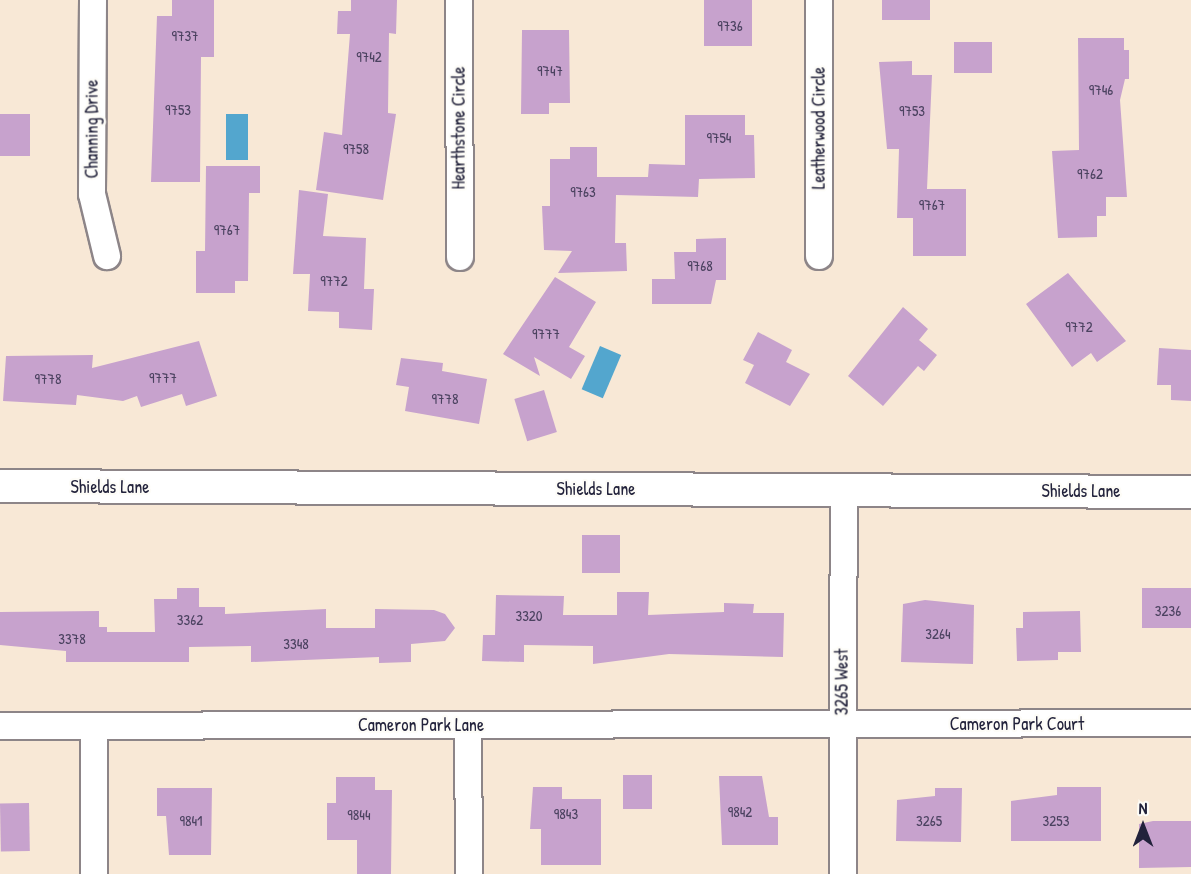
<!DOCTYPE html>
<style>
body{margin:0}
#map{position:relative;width:1191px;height:874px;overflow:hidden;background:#f8e8d6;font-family:"Patrick Hand",sans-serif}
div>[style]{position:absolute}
.water>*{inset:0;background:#53a6ce;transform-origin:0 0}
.building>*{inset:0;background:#c7a2cd;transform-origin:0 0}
.roads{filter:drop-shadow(2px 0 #8d8588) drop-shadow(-2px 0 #8d8588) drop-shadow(0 2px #8d8588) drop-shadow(0 -2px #8d8588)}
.minor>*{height:26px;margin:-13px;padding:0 13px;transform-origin:13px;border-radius:13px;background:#fff}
.major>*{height:32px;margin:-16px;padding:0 16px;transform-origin:16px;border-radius:16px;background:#fff}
span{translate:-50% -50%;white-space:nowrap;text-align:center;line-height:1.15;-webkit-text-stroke:4.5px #fdfcf7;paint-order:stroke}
.number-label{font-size:15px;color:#4b4260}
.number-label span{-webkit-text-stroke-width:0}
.street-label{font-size:18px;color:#22223b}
.north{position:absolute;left:1113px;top:796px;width:60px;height:60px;-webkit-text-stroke:4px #fdfcf7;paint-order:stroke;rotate:0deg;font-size:16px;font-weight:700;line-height:24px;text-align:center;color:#22223b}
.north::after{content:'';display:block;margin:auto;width:21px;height:27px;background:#22223b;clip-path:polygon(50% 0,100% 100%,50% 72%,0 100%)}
</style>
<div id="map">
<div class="water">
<div style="left:226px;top:114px;width:22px;height:46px"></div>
<div style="left:600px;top:346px;width:23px;height:47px;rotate:23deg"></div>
</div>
<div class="building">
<div style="clip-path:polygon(172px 0,214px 0,214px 57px,201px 57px,200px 182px,151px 182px,157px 16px,172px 16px)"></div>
<div style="clip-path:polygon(351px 0,397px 0,396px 34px,389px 33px,388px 113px,396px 114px,383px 200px,316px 190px,324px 132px,342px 135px,350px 34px,337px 34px,338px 11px,351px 11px)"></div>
<div style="left:704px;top:0;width:48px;height:46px"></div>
<div style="left:882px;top:0;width:48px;height:20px"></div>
<div style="clip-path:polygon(522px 30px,569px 30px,570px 103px,549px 103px,549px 114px,521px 114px)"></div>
<div style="clip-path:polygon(1078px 38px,1124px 38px,1124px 50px,1129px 50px,1129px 79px,1125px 79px,1120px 100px,1127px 197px,1106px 197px,1106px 216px,1097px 216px,1097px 237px,1058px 238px,1052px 151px,1079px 150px)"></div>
<div style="left:992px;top:42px;width:31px;height:38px;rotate:90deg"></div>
<div style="clip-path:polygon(912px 61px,912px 75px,932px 75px,927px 189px,966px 189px,966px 256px,913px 256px,913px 218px,897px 218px,899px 149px,887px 149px,879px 62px)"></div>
<div style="left:0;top:114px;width:30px;height:42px"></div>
<div style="clip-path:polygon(685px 115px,745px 115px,745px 135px,754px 135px,755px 178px,699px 179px,698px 197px,616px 195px,615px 243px,626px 243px,627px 271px,558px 273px,572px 251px,544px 250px,542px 206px,550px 206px,550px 159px,570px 159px,570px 147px,597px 147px,597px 177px,648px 177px,649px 164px,685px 165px)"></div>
<div style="clip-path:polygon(206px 166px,260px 166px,260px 193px,249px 193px,248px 281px,235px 281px,235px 293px,196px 293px,196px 251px,205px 251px)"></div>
<div style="clip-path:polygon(299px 190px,328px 194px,323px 236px,366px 238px,364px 289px,374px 289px,372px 330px,339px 328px,339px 312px,308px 311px,310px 274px,293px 274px)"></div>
<div style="clip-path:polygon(726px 238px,726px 280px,716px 280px,711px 304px,652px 304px,652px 279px,675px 279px,674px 252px,696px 252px,696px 239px)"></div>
<div style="clip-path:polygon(1068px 273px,1126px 341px,1097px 362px,1091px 353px,1072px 367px,1026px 304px)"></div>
<div style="clip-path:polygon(555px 277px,596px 302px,569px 347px,585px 356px,571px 379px,534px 357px,540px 376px,503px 354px)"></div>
<div style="clip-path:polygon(903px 307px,928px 329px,919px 340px,937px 355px,924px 371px,918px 366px,883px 406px,848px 376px)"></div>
<div style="clip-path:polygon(758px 332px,792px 350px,786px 362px,810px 374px,790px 406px,745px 383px,754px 365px,743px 360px)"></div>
<div style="clip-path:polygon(199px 341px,217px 396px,186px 406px,182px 394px,141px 407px,137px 396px,123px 401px,77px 395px,76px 405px,3px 401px,6px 356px,93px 355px,92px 368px)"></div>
<div style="clip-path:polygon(1159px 348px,1191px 350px,1191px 401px,1171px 400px,1171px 385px,1157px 385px)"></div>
<div style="clip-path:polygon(401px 358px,443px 363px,442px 371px,487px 379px,479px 424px,405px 411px,409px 387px,396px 385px)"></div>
<div style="left:544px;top:390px;width:44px;height:31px;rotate:73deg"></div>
<div style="left:582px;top:535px;width:38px;height:38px"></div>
<div style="clip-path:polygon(177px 588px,199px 588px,199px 607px,225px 607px,225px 614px,326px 609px,326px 628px,375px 628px,375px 609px,434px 610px,445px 614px,455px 628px,445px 641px,411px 644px,411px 662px,379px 663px,379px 657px,251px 662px,251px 646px,189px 647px,189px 662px,66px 662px,66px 651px,0 645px,0 612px,99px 611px,99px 627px,107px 627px,107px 632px,155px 632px,154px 599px,177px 599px)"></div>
<div style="left:1191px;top:588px;width:40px;height:49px;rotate:90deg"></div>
<div style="clip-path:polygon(617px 592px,649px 592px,648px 615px,724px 612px,724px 603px,754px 604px,753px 613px,784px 613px,783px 657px,669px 654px,593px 664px,593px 646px,524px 645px,524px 662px,482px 661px,483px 635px,495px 635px,496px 595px,564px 596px,563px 615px,617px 615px)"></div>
<div style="clip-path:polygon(925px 600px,974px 605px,973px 664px,901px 662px,903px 604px)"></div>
<div style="clip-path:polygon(1080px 611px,1081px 652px,1058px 652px,1058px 660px,1017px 661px,1016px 628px,1023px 628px,1023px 612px)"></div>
<div style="left:623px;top:775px;width:29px;height:34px"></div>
<div style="clip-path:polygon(719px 776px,762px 776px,769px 817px,778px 817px,778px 845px,722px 845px)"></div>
<div style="clip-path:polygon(336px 777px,375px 777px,375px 790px,392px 790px,391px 874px,357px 874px,357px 840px,327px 840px,327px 803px,336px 803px)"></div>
<div style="clip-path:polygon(533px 787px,562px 787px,562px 799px,601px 799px,601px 865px,541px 865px,541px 829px,530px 829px)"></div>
<div style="clip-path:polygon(1057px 787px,1101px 787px,1101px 841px,1011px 841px,1011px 801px,1057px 795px)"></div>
<div style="clip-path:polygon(157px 788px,212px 788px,211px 855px,169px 855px,166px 816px,157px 816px)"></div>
<div style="clip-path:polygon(935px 788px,962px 788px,961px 842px,896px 841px,897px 800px,935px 796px)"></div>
<div style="left:29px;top:803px;width:48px;height:29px;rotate:89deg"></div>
<div style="clip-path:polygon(1153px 821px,1191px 821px,1191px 867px,1139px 868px,1139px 824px)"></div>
</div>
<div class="roads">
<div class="minor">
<div style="left:93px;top:0;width:194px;rotate:90.3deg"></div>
<div style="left:92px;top:194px;width:64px;rotate:76.4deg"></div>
<div style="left:459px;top:0;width:257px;rotate:89.8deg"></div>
<div style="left:819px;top:256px;width:256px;rotate:-90deg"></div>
<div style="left:468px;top:725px;width:149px;rotate:89.6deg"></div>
<div style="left:0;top:726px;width:1191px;rotate:-0.14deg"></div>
<div style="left:94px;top:726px;width:148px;rotate:90deg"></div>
<div style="left:843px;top:874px;width:384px;rotate:-89.9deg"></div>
</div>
<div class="major">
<div style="left:0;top:486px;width:1191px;rotate:0.29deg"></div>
</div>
</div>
<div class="number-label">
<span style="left:730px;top:26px">9736</span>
<span style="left:185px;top:36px">9737</span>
<span style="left:369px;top:57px">9742</span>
<span style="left:550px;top:71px">9747</span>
<span style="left:1101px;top:90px">9746</span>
<span style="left:178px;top:110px">9753</span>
<span style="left:912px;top:111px">9753</span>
<span style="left:719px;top:138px">9754</span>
<span style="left:356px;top:149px">9758</span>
<span style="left:1090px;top:174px">9762</span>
<span style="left:583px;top:192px">9763</span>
<span style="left:932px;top:205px">9767</span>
<span style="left:227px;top:230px">9767</span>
<span style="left:700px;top:266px">9768</span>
<span style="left:334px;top:281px">9772</span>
<span style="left:1079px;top:327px">9772</span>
<span style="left:546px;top:334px">9777</span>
<span style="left:163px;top:378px">9777</span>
<span style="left:48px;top:379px">9778</span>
<span style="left:445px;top:399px">9778</span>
<span style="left:1168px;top:611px">3236</span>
<span style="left:529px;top:616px">3320</span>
<span style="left:190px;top:620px">3362</span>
<span style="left:938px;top:634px">3264</span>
<span style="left:72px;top:639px">3378</span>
<span style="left:296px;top:644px">3348</span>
<span style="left:740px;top:812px">9842</span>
<span style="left:566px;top:814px">9843</span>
<span style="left:359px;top:815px">9844</span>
<span style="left:191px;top:821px">9841</span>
<span style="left:929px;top:821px">3265</span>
<span style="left:1056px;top:821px">3253</span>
</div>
<div class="street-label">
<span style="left:459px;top:128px;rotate:-90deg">Hearthstone Circle</span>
<span style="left:819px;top:128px;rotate:-90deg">Leatherwood Circle</span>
<span style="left:92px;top:129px;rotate:-90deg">Channing Drive</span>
<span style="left:110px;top:487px">Shields Lane</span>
<span style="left:596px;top:489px">Shields Lane</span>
<span style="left:1081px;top:491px">Shields Lane</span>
<span style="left:842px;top:682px;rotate:-90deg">3265 West</span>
<span style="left:1017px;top:724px">Cameron Park Court</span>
<span style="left:421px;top:725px">Cameron Park Lane</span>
</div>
<div class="north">N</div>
</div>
